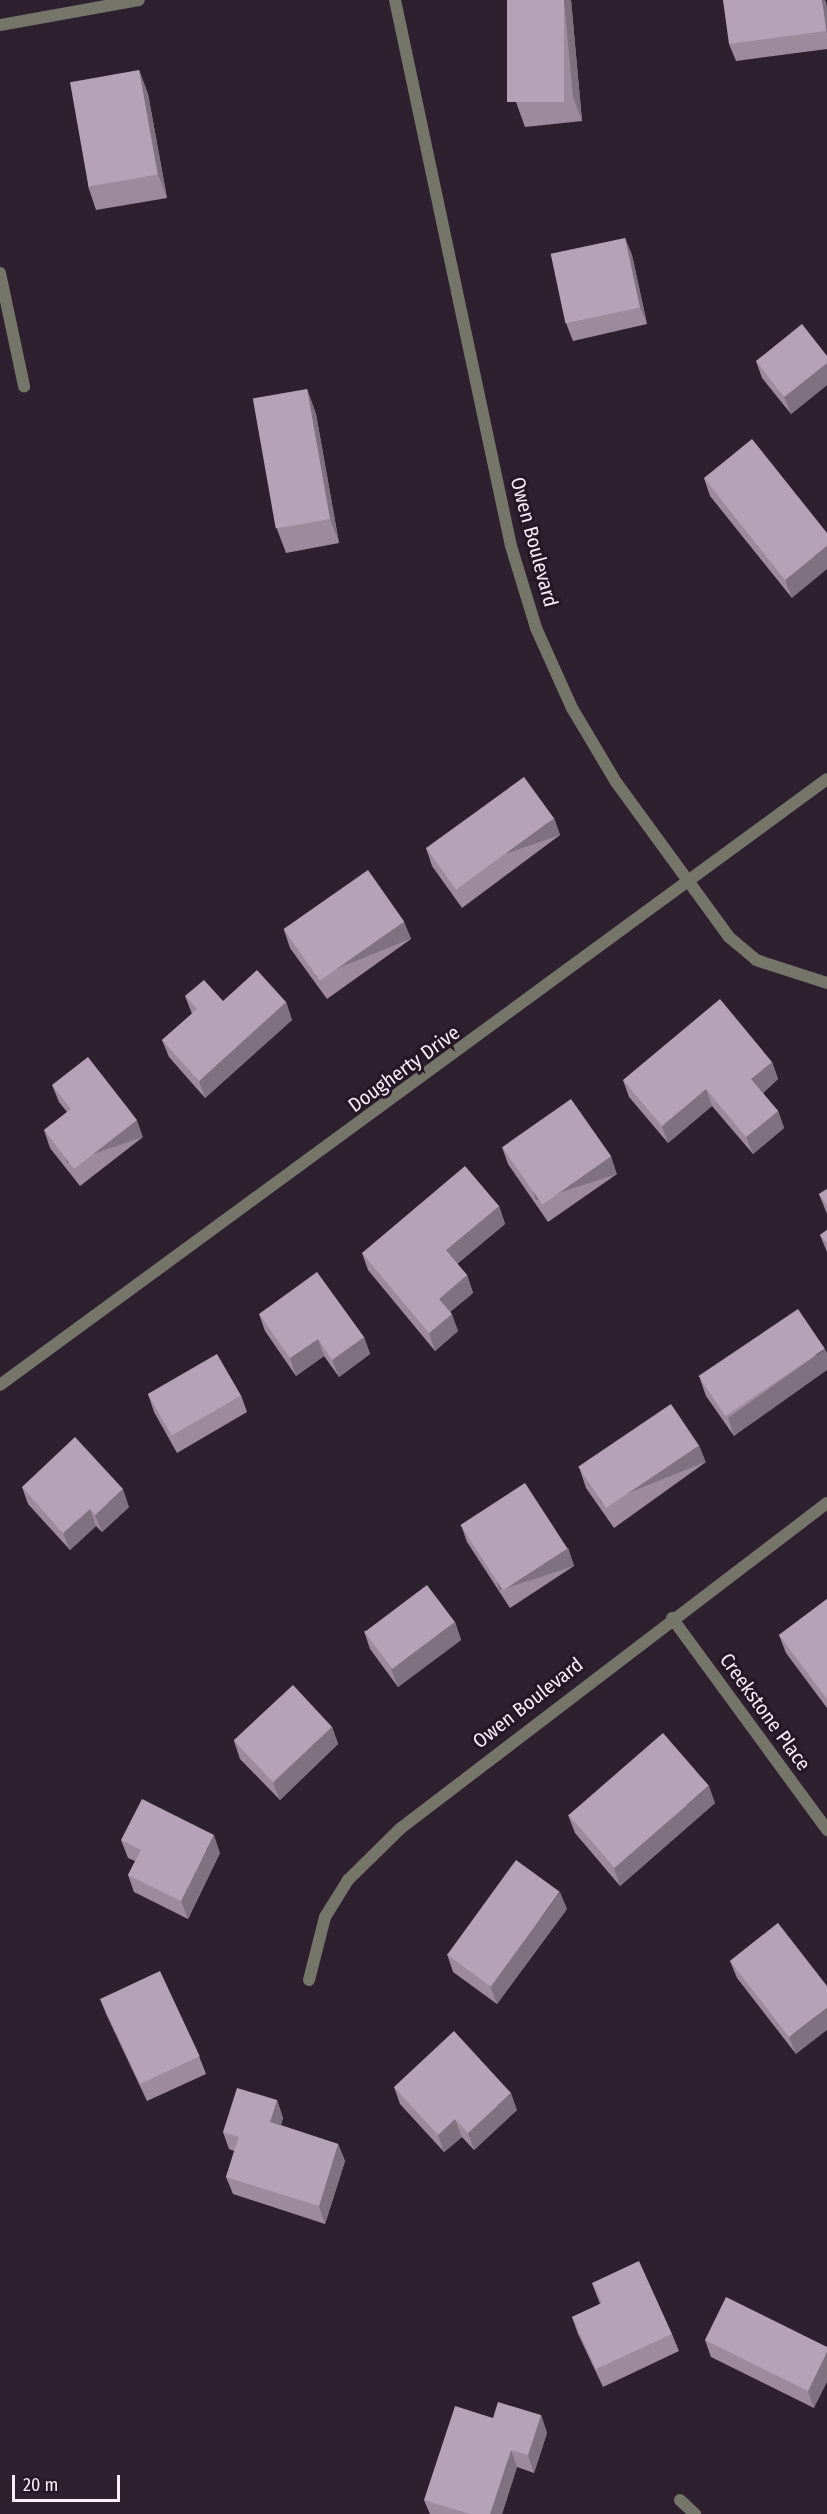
<!DOCTYPE html>
<style>
body{margin:0}
#map{position:relative;width:827px;height:2514px;overflow:hidden;background:#2f2030;font-family:"Fira Sans Condensed",sans-serif}
div>[style]{position:absolute}
.service>*{height:12px;margin:-6px;padding:0 6px;transform-origin:6px;border-radius:6px;background:#75756a}
.minor>*{height:12px;margin:-6px;padding:0 6px;transform-origin:6px;border-radius:6px;background:#75756a}
.wall>*{inset:0;background:#9d8b9d}
.shaded-wall>*{inset:0;background:#7f7180;transform-origin:0 0}
.building>*{inset:0;background:#b6a2b7;transform-origin:0 0}
span{translate:-50% -50%;white-space:nowrap;text-align:center;line-height:1.15;-webkit-text-stroke:6px #251726;paint-order:stroke}
.street-label{font-size:20px;color:#f9eef9}
.scale{position:absolute;left:12px;top:2475px;width:108px;height:27px;box-sizing:border-box;border:3px solid #f9eef9;border-top:0;padding-left:8px;font-size:18px;line-height:21px;white-space:nowrap;color:#f9eef9;-webkit-text-stroke:4px #251726;paint-order:stroke}
</style>
<div id="map">
<div class="service">
<div style="left:0;top:273px;width:116px;rotate:78deg"></div>
</div>
<div class="minor">
<div style="left:395px;top:0;width:558px;rotate:78.01deg"></div>
<div style="left:511px;top:546px;width:86px;rotate:73deg"></div>
<div style="left:536px;top:628px;width:88px;rotate:65.8deg"></div>
<div style="left:572px;top:708px;width:86px;rotate:59.3deg"></div>
<div style="left:616px;top:782px;width:192px;rotate:53.9deg"></div>
<div style="left:729px;top:937px;width:35px;rotate:40deg"></div>
<div style="left:756px;top:960px;width:75px;rotate:17.9deg"></div>
<div style="left:0;top:25px;width:141px;rotate:-10.2deg"></div>
<div style="left:0;top:1385px;width:1025px;rotate:-36.23deg"></div>
<div style="left:672px;top:1618px;width:263px;rotate:53.8deg"></div>
<div style="left:309px;top:1980px;width:65px;rotate:-75.7deg"></div>
<div style="left:325px;top:1917px;width:44px;rotate:-58.1deg"></div>
<div style="left:348px;top:1880px;width:74px;rotate:-44.5deg"></div>
<div style="left:401px;top:1828px;width:536px;rotate:-37.34deg"></div>
<div style="left:680px;top:2500px;width:21px;rotate:43deg"></div>
</div>
<div class="wall">
<div style="clip-path:polygon(507px 0,571px 0,582px 121px,525px 127px,516px 102px)"></div>
<div style="clip-path:polygon(826px 2px,827px 10px,827px 49px,736px 61px,729px 44px)"></div>
<div style="clip-path:polygon(139px 70px,148px 94px,167px 198px,96px 210px,88px 186px)"></div>
<div style="clip-path:polygon(625px 238px,632px 255px,647px 324px,573px 341px,566px 323px)"></div>
<div style="clip-path:polygon(827px 356px,827px 385px,791px 414px,762px 378px,756px 361px)"></div>
<div style="clip-path:polygon(307px 389px,316px 414px,339px 543px,286px 553px,277px 529px)"></div>
<div style="clip-path:polygon(704px 478px,827px 533px,792px 598px,710px 496px)"></div>
<div style="clip-path:polygon(554px 818px,560px 835px,462px 908px,432px 866px,426px 848px)"></div>
<div style="clip-path:polygon(404px 922px,411px 939px,327px 999px,290px 948px,284px 930px)"></div>
<div style="clip-path:polygon(185px 996px,223px 1001px,286px 1002px,292px 1020px,205px 1098px,169px 1057px,162px 1040px,192px 1014px)"></div>
<div style="clip-path:polygon(772px 1062px,778px 1079px,763px 1093px,778px 1111px,784px 1128px,753px 1154px,712px 1106px,668px 1143px,629px 1097px,623px 1080px)"></div>
<div style="clip-path:polygon(52px 1085px,143px 1137px,80px 1186px,50px 1148px,44px 1130px,67px 1112px,59px 1102px)"></div>
<div style="clip-path:polygon(502px 1147px,617px 1174px,548px 1222px,508px 1164px)"></div>
<div style="clip-path:polygon(827px 1189px,827px 1214px,819px 1194px)"></div>
<div style="clip-path:polygon(499px 1206px,505px 1224px,457px 1264px,467px 1275px,473px 1293px,450px 1312px,458px 1331px,435px 1351px,368px 1270px,362px 1253px)"></div>
<div style="clip-path:polygon(827px 1230px,827px 1252px,820px 1235px)"></div>
<div style="clip-path:polygon(259px 1314px,364px 1337px,370px 1354px,339px 1377px,324px 1356px,296px 1376px,265px 1331px)"></div>
<div style="clip-path:polygon(827px 1353px,734px 1436px,706px 1396px,700px 1379px)"></div>
<div style="clip-path:polygon(148px 1394px,241px 1395px,247px 1412px,177px 1453px,154px 1412px)"></div>
<div style="clip-path:polygon(706px 1462px,614px 1528px,586px 1488px,580px 1470px)"></div>
<div style="clip-path:polygon(22px 1487px,129px 1507px,102px 1532px,96px 1526px,70px 1550px,28px 1504px)"></div>
<div style="clip-path:polygon(461px 1525px,568px 1548px,574px 1566px,510px 1608px,467px 1542px)"></div>
<div style="clip-path:polygon(827px 1599px,827px 1708px,786px 1653px,779px 1635px)"></div>
<div style="clip-path:polygon(455px 1622px,461px 1640px,398px 1687px,370px 1649px,364px 1631px)"></div>
<div style="clip-path:polygon(332px 1727px,338px 1744px,280px 1800px,240px 1759px,234px 1741px)"></div>
<div style="clip-path:polygon(715px 1803px,620px 1886px,575px 1833px,568px 1815px)"></div>
<div style="clip-path:polygon(121px 1840px,220px 1853px,188px 1919px,134px 1892px,128px 1875px,135px 1861px,128px 1858px)"></div>
<div style="clip-path:polygon(567px 1909px,497px 2004px,453px 1972px,447px 1954px)"></div>
<div style="clip-path:polygon(778px 1923px,796px 2054px,737px 1978px,730px 1961px)"></div>
<div style="clip-path:polygon(100px 1999px,199px 2056px,206px 2074px,147px 2101px,107px 2016px)"></div>
<div style="clip-path:polygon(394px 2087px,517px 2110px,474px 2150px,462px 2137px,444px 2152px,400px 2104px)"></div>
<div style="clip-path:polygon(277px 2100px,283px 2118px,281px 2125px,338px 2144px,345px 2161px,325px 2224px,233px 2194px,226px 2177px,234px 2151px,229px 2149px,223px 2132px)"></div>
<div style="clip-path:polygon(592px 2283px,672px 2334px,679px 2351px,603px 2387px,578px 2334px,572px 2317px,600px 2304px)"></div>
<div style="clip-path:polygon(705px 2340px,827px 2347px,814px 2408px,711px 2357px)"></div>
<div style="clip-path:polygon(541px 2415px,547px 2433px,534px 2473px,517px 2467px,502px 2514px,430px 2514px,424px 2500px,493px 2418px)"></div>
</div>
<div class="shaded-wall">
<div style="clip-path:polygon(564px 0,571px 0,582px 121px,573px 97px)"></div>
<div style="clip-path:polygon(822px 0,825px 0,826px 2px,827px 10px,827px 34px)"></div>
<div style="clip-path:polygon(139px 70px,148px 94px,167px 198px,158px 174px)"></div>
<div style="clip-path:polygon(625px 238px,632px 255px,647px 324px,640px 307px)"></div>
<div style="clip-path:polygon(827px 363px,827px 385px,791px 414px,784px 397px)"></div>
<div style="clip-path:polygon(307px 389px,316px 414px,339px 543px,330px 519px)"></div>
<div style="clip-path:polygon(827px 546px,827px 569px,792px 598px,785px 580px)"></div>
<div style="left:554px;top:818px;width:18px;height:122px;rotate:71deg"></div>
<div style="left:404px;top:922px;width:18px;height:102px;rotate:68deg"></div>
<div style="clip-path:polygon(286px 1002px,292px 1020px,205px 1098px,199px 1081px)"></div>
<div style="clip-path:polygon(772px 1062px,778px 1079px,758px 1097px,751px 1079px)"></div>
<div style="clip-path:polygon(706px 1089px,712px 1106px,668px 1143px,662px 1126px)"></div>
<div style="clip-path:polygon(778px 1111px,784px 1128px,753px 1154px,746px 1137px)"></div>
<div style="left:137px;top:1120px;width:18px;height:80px;rotate:71deg"></div>
<div style="left:611px;top:1156px;width:19px;height:85px;rotate:72deg"></div>
<div style="clip-path:polygon(499px 1206px,505px 1224px,452px 1268px,446px 1250px)"></div>
<div style="clip-path:polygon(467px 1275px,473px 1293px,445px 1316px,439px 1299px)"></div>
<div style="clip-path:polygon(452px 1314px,458px 1331px,435px 1351px,429px 1333px)"></div>
<div style="clip-path:polygon(364px 1337px,370px 1354px,339px 1377px,332px 1360px)"></div>
<div style="clip-path:polygon(318px 1339px,324px 1356px,296px 1376px,290px 1358px)"></div>
<div style="clip-path:polygon(825px 1349px,827px 1353px,827px 1370px,734px 1436px,728px 1418px)"></div>
<div style="left:699px;top:1445px;width:18px;height:112px;rotate:68deg"></div>
<div style="clip-path:polygon(123px 1489px,129px 1507px,102px 1532px,95px 1515px)"></div>
<div style="clip-path:polygon(90px 1509px,96px 1526px,70px 1550px,63px 1533px)"></div>
<div style="left:568px;top:1548px;width:19px;height:78px;rotate:72deg"></div>
<div style="clip-path:polygon(455px 1622px,461px 1640px,398px 1687px,391px 1669px)"></div>
<div style="clip-path:polygon(332px 1727px,338px 1744px,280px 1800px,273px 1783px)"></div>
<div style="clip-path:polygon(709px 1786px,715px 1803px,620px 1886px,614px 1868px)"></div>
<div style="clip-path:polygon(214px 1835px,220px 1853px,188px 1919px,181px 1901px)"></div>
<div style="clip-path:polygon(560px 1892px,567px 1909px,497px 2004px,490px 1986px)"></div>
<div style="clip-path:polygon(827px 2008px,827px 2030px,796px 2054px,789px 2037px)"></div>
<div style="clip-path:polygon(511px 2093px,517px 2110px,474px 2150px,468px 2133px)"></div>
<div style="clip-path:polygon(277px 2100px,283px 2118px,276px 2139px,270px 2122px)"></div>
<div style="clip-path:polygon(455px 2119px,462px 2137px,444px 2152px,438px 2135px)"></div>
<div style="clip-path:polygon(338px 2144px,345px 2161px,325px 2224px,319px 2206px)"></div>
<div style="clip-path:polygon(827px 2352px,827px 2382px,814px 2408px,808px 2391px)"></div>
<div style="clip-path:polygon(541px 2415px,547px 2433px,534px 2473px,528px 2455px)"></div>
<div style="clip-path:polygon(511px 2450px,517px 2467px,502px 2514px,490px 2514px)"></div>
</div>
<div class="building">
<div style="left:507px;top:0;width:57px;height:102px"></div>
<div style="clip-path:polygon(723px 0,822px 0,826px 31px,729px 44px)"></div>
<div style="left:139px;top:70px;width:106px;height:70px;rotate:80deg"></div>
<div style="left:625px;top:238px;width:71px;height:76px;rotate:78deg"></div>
<div style="clip-path:polygon(802px 324px,827px 356px,827px 363px,784px 397px,756px 361px)"></div>
<div style="left:307px;top:389px;width:132px;height:55px;rotate:80deg"></div>
<div style="clip-path:polygon(752px 439px,827px 533px,827px 546px,785px 580px,704px 478px)"></div>
<div style="left:524px;top:777px;width:51px;height:121px;rotate:54deg"></div>
<div style="left:368px;top:870px;width:63px;height:103px;rotate:55deg"></div>
<div style="clip-path:polygon(257px 970px,286px 1002px,199px 1081px,162px 1040px,197px 1009px,185px 996px,204px 980px,223px 1001px)"></div>
<div style="clip-path:polygon(720px 999px,772px 1062px,751px 1079px,778px 1111px,746px 1137px,706px 1089px,662px 1126px,623px 1080px)"></div>
<div style="clip-path:polygon(88px 1057px,137px 1120px,74px 1169px,44px 1130px,71px 1109px,52px 1085px)"></div>
<div style="left:571px;top:1099px;width:70px;height:84px;rotate:55deg"></div>
<div style="clip-path:polygon(465px 1166px,499px 1206px,446px 1250px,467px 1275px,439px 1299px,452px 1314px,429px 1333px,362px 1253px)"></div>
<div style="clip-path:polygon(827px 1189px,827px 1205px,819px 1194px)"></div>
<div style="clip-path:polygon(827px 1230px,827px 1243px,820px 1235px)"></div>
<div style="clip-path:polygon(317px 1272px,364px 1337px,332px 1360px,318px 1339px,290px 1358px,259px 1314px)"></div>
<div style="left:798px;top:1309px;width:48px;height:120px;rotate:56deg"></div>
<div style="left:217px;top:1354px;width:48px;height:80px;rotate:60deg"></div>
<div style="left:671px;top:1404px;width:50px;height:112px;rotate:56deg"></div>
<div style="clip-path:polygon(75px 1437px,123px 1489px,95px 1515px,90px 1509px,63px 1533px,22px 1487px)"></div>
<div style="left:525px;top:1483px;width:78px;height:77px;rotate:57deg"></div>
<div style="left:427px;top:1585px;width:46px;height:78px;rotate:53deg"></div>
<div style="clip-path:polygon(827px 1599px,827px 1699px,779px 1635px)"></div>
<div style="left:293px;top:1685px;width:57px;height:81px;rotate:47deg"></div>
<div style="left:663px;top:1733px;width:70px;height:125px;rotate:49deg"></div>
<div style="clip-path:polygon(142px 1799px,214px 1835px,181px 1901px,128px 1875px,141px 1850px,121px 1840px)"></div>
<div style="left:516px;top:1860px;width:54px;height:117px;rotate:36deg"></div>
<div style="clip-path:polygon(778px 1923px,827px 1986px,827px 2008px,789px 2037px,730px 1961px)"></div>
<div style="left:160px;top:1971px;width:94px;height:66px;rotate:65deg"></div>
<div style="clip-path:polygon(454px 2031px,511px 2093px,468px 2133px,455px 2119px,438px 2135px,394px 2087px)"></div>
<div style="clip-path:polygon(237px 2088px,277px 2100px,270px 2122px,338px 2144px,319px 2206px,226px 2177px,239px 2137px,223px 2132px)"></div>
<div style="clip-path:polygon(639px 2261px,672px 2334px,596px 2369px,572px 2317px,602px 2303px,592px 2283px)"></div>
<div style="clip-path:polygon(726px 2297px,827px 2347px,827px 2352px,808px 2391px,705px 2340px)"></div>
<div style="clip-path:polygon(498px 2402px,541px 2415px,528px 2455px,511px 2450px,490px 2514px,470px 2514px,424px 2500px,455px 2406px,493px 2418px)"></div>
</div>
<div class="street-label">
<span style="left:534px;top:542px;rotate:75deg">Owen Boulevard</span>
<span style="left:404px;top:1069px;rotate:-36deg">Dougherty Drive</span>
<span style="left:528px;top:1703px;rotate:-38deg">Owen Boulevard</span>
<span style="left:765px;top:1712px;rotate:54deg">Creekstone Place</span>
</div>
<div class="scale">20 m</div>
</div>
